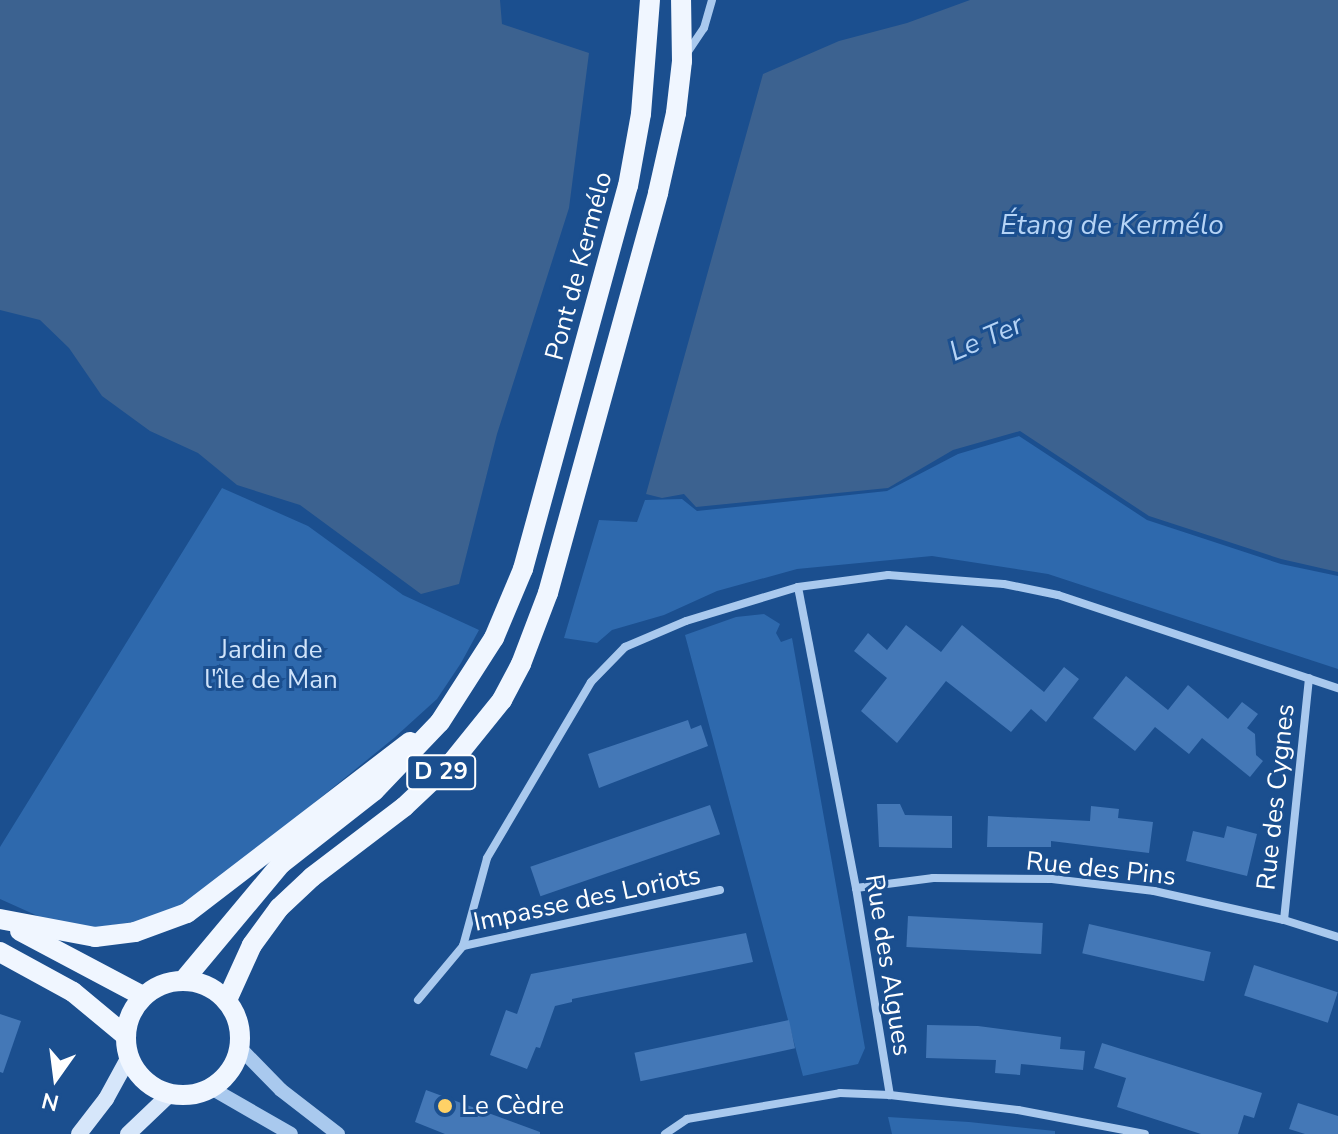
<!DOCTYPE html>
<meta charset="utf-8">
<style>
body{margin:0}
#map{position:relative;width:1338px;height:1134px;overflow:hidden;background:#1b4f8f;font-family:"Nunito Sans",sans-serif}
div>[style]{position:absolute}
.green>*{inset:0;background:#2e69ad}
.water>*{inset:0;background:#3c6290}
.building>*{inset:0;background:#4478b7;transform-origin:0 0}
.minor>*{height:8px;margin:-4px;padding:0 4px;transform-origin:4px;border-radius:4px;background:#a9c9ee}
.tertiary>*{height:14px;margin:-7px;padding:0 7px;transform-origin:7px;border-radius:7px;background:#a9c9ee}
.secondary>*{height:16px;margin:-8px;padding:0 8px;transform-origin:8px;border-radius:8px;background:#d6e6fa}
.primary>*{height:20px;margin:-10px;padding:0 10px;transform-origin:10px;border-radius:10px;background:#f0f6ff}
.primary>.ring{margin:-10px;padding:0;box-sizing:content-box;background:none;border:20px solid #f0f6ff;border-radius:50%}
.dots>*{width:22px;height:22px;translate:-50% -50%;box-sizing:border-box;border:4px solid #1b4f8f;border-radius:50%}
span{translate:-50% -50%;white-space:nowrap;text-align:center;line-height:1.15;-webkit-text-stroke:6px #1b4f8f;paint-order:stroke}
.shield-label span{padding:2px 6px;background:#1b4f8f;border:2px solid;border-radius:6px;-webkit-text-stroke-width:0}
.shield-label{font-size:24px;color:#fff;font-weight:700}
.street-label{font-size:26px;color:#fff}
.park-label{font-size:26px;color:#cfe3fa}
.poi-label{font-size:26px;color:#fff}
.left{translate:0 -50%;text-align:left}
.water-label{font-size:28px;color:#b5d3f5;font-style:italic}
.north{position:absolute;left:16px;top:1038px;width:80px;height:80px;-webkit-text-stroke:6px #1b4f8f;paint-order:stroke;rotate:194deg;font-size:22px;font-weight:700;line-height:32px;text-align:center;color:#fff}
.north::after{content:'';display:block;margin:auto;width:28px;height:36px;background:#fff;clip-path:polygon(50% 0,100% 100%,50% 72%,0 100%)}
</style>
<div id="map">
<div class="green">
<div style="clip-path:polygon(1019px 436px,1147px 520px,1281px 564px,1338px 576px,1338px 669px,1048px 574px,932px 556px,797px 569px,717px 591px,664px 615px,612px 630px,597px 643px,564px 638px,599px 520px,637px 522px,645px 500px,682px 499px,697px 511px,887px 491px,958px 454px)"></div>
<div style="clip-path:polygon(222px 488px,308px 526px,403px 595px,479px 630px,461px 663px,437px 699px,394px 738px,191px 903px,156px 919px,84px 929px,49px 921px,0 899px,0 847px)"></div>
<div style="clip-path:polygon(764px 614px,780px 624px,776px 633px,781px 642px,792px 638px,865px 1048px,858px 1064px,803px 1076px,685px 635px,736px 617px)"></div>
<div style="clip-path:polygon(888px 1117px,969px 1122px,1055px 1131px,1055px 1134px,892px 1134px)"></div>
</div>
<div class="water">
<div style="clip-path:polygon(0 0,500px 0,502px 24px,589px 53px,569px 208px,497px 434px,459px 584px,421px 594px,300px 505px,237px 485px,198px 453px,150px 431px,102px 396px,69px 348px,40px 320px,0 310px)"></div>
<div style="clip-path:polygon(970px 0,1338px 0,1338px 572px,1281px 559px,1149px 516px,1020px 431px,953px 450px,888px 488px,696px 507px,684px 494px,662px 498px,646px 494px,763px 74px,839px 41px,907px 23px)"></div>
</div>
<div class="building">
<div style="clip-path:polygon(906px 625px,941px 652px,962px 625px,1044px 692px,1064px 667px,1079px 679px,1046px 722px,1031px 709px,1011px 732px,946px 681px,897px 743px,861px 711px,887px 678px,854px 651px,868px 633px,887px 650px)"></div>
<div style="clip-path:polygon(1126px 676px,1168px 710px,1188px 685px,1228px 719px,1242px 702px,1258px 714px,1247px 728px,1255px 734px,1256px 755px,1263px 761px,1250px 777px,1202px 738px,1189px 754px,1155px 727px,1135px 751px,1093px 718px)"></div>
<div style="clip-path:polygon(688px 720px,691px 729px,701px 725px,708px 746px,599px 788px,588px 754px)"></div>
<div style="clip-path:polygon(877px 804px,900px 804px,905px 815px,952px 816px,952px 848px,879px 847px)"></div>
<div style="left:710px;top:805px;width:31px;height:190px;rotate:71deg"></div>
<div style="clip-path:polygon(1091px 806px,1119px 809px,1118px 818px,1153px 822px,1149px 853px,1051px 841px,1051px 847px,987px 847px,988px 816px,1090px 821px)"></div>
<div style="clip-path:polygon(1227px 826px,1257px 834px,1247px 876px,1186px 861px,1193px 831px,1224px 838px)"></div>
<div style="left:908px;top:916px;width:135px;height:31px;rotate:3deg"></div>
<div style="left:1089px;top:924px;width:125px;height:30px;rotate:13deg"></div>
<div style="clip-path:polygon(746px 933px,753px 962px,572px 999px,572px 1002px,555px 1006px,540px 1048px,536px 1047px,527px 1069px,490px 1055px,506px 1010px,517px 1014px,531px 974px)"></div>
<div style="left:1254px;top:965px;width:88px;height:32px;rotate:18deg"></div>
<div style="clip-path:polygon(0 1014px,21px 1021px,3px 1073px,0 1072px)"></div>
<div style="left:789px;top:1020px;width:29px;height:158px;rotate:78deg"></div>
<div style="clip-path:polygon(927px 1025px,978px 1026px,1061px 1037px,1060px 1049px,1085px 1051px,1083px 1070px,1021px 1064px,1020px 1075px,995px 1073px,996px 1060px,926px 1058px)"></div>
<div style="clip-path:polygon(1102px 1043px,1262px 1093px,1254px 1118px,1244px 1115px,1238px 1134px,1201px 1134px,1117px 1107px,1126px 1078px,1094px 1068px)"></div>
<div style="clip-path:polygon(426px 1090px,540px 1132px,540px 1134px,445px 1134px,415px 1122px)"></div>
<div style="clip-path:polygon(1298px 1103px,1338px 1116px,1338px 1134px,1305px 1134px,1289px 1129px)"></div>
</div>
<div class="minor">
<div style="left:687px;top:53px;width:30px;rotate:-56deg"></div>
<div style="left:704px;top:28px;width:29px;rotate:-74deg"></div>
<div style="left:798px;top:587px;width:307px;rotate:79.1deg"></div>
<div style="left:856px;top:888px;width:210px;rotate:80.7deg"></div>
<div style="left:890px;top:1095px;width:129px;rotate:6.7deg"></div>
<div style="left:1018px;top:1110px;width:129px;rotate:10.7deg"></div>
<div style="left:856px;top:888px;width:78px;rotate:-7.4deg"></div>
<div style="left:933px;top:878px;width:119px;rotate:0.5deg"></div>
<div style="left:1052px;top:879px;width:103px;rotate:6.7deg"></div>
<div style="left:1154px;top:891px;width:133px;rotate:12.6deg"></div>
<div style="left:1284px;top:920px;width:57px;rotate:17.5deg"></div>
<div style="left:1284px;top:920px;width:243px;rotate:-84.1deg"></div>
<div style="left:463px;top:946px;width:263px;rotate:-12.3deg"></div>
<div style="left:418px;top:1000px;width:70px;rotate:-50.2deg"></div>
<div style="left:463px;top:946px;width:91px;rotate:-74.7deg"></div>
<div style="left:487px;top:858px;width:204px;rotate:-59.4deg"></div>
<div style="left:591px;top:682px;width:49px;rotate:-45.8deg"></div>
<div style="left:625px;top:647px;width:66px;rotate:-23.1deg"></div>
<div style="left:686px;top:621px;width:117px;rotate:-16.9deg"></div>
<div style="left:798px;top:587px;width:91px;rotate:-7.6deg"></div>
<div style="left:888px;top:575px;width:116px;rotate:4.4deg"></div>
<div style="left:1004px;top:584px;width:55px;rotate:11.5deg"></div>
<div style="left:1058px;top:595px;width:295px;rotate:18.4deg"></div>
<div style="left:665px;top:1134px;width:27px;rotate:-34deg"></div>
<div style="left:687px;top:1119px;width:155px;rotate:-9.6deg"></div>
<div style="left:840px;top:1093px;width:50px;rotate:2.3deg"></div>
</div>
<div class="tertiary">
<div style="left:239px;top:1047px;width:60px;rotate:45.7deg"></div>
<div style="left:281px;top:1090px;width:72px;rotate:37.7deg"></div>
<div style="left:211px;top:1088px;width:92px;rotate:29.9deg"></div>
</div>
<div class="secondary">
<div style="left:79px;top:1134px;width:44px;rotate:-52.4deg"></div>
<div style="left:106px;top:1099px;width:48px;rotate:-61.3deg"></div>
<div style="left:128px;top:1134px;width:58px;rotate:-43.6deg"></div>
</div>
<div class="primary">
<div style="left:0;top:919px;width:97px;rotate:10.7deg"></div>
<div style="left:95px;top:937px;width:40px;rotate:-7.1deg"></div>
<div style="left:135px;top:932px;width:55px;rotate:-20.1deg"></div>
<div style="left:187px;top:913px;width:281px;rotate:-37.5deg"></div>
<div style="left:20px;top:931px;width:139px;rotate:27.9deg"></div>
<div style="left:0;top:952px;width:83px;rotate:28.7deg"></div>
<div style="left:73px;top:992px;width:69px;rotate:39.7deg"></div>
<div style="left:183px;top:981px;width:153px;rotate:-50.1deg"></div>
<div style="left:281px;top:864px;width:118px;rotate:-38.1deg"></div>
<div style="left:374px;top:791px;width:95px;rotate:-46.3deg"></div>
<div style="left:440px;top:722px;width:100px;rotate:-57.3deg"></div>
<div style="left:494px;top:638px;width:75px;rotate:-67.2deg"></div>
<div style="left:523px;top:569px;width:397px;rotate:-74.7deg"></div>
<div style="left:628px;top:186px;width:73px;rotate:-79.8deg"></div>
<div style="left:641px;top:114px;width:114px;rotate:-85.5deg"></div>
<div class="ring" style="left:126px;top:981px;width:94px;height:94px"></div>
<div style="left:227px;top:1000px;width:60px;rotate:-65.6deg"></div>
<div style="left:252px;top:945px;width:46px;rotate:-53.9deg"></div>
<div style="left:279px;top:908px;width:45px;rotate:-43.2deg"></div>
<div style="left:312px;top:877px;width:116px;rotate:-37.3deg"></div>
<div style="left:404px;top:807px;width:66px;rotate:-43.2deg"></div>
<div style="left:452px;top:762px;width:80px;rotate:-51.1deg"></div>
<div style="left:502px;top:700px;width:41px;rotate:-62.2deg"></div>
<div style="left:521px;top:664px;width:76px;rotate:-69.2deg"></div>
<div style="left:548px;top:593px;width:415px;rotate:-74.6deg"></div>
<div style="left:658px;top:193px;width:82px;rotate:-77.3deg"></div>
<div style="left:676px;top:113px;width:52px;rotate:-83.4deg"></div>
<div style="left:682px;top:61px;width:61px;rotate:-90.9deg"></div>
</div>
<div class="dots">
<div style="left:445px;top:1106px;background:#ffd166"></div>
</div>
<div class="shield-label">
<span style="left:441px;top:772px">D 29</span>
</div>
<div class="street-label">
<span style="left:579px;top:266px;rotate:-75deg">Pont de Kermélo</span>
<span style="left:1276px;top:797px;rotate:-84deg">Rue des Cygnes</span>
<span style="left:1101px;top:869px;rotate:6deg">Rue des Pins</span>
<span style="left:587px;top:899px;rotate:-12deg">Impasse des Loriots</span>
<span style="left:888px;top:965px;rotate:81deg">Rue des Algues</span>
</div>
<div class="park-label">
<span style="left:271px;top:665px">Jardin de<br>l'île de Man</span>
</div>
<div class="poi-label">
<span class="left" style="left:461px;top:1106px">Le Cèdre</span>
</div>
<div class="water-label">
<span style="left:1112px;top:225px">Étang de Kermélo</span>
<span style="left:986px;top:338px;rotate:-23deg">Le Ter</span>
</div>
<div class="north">N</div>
</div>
